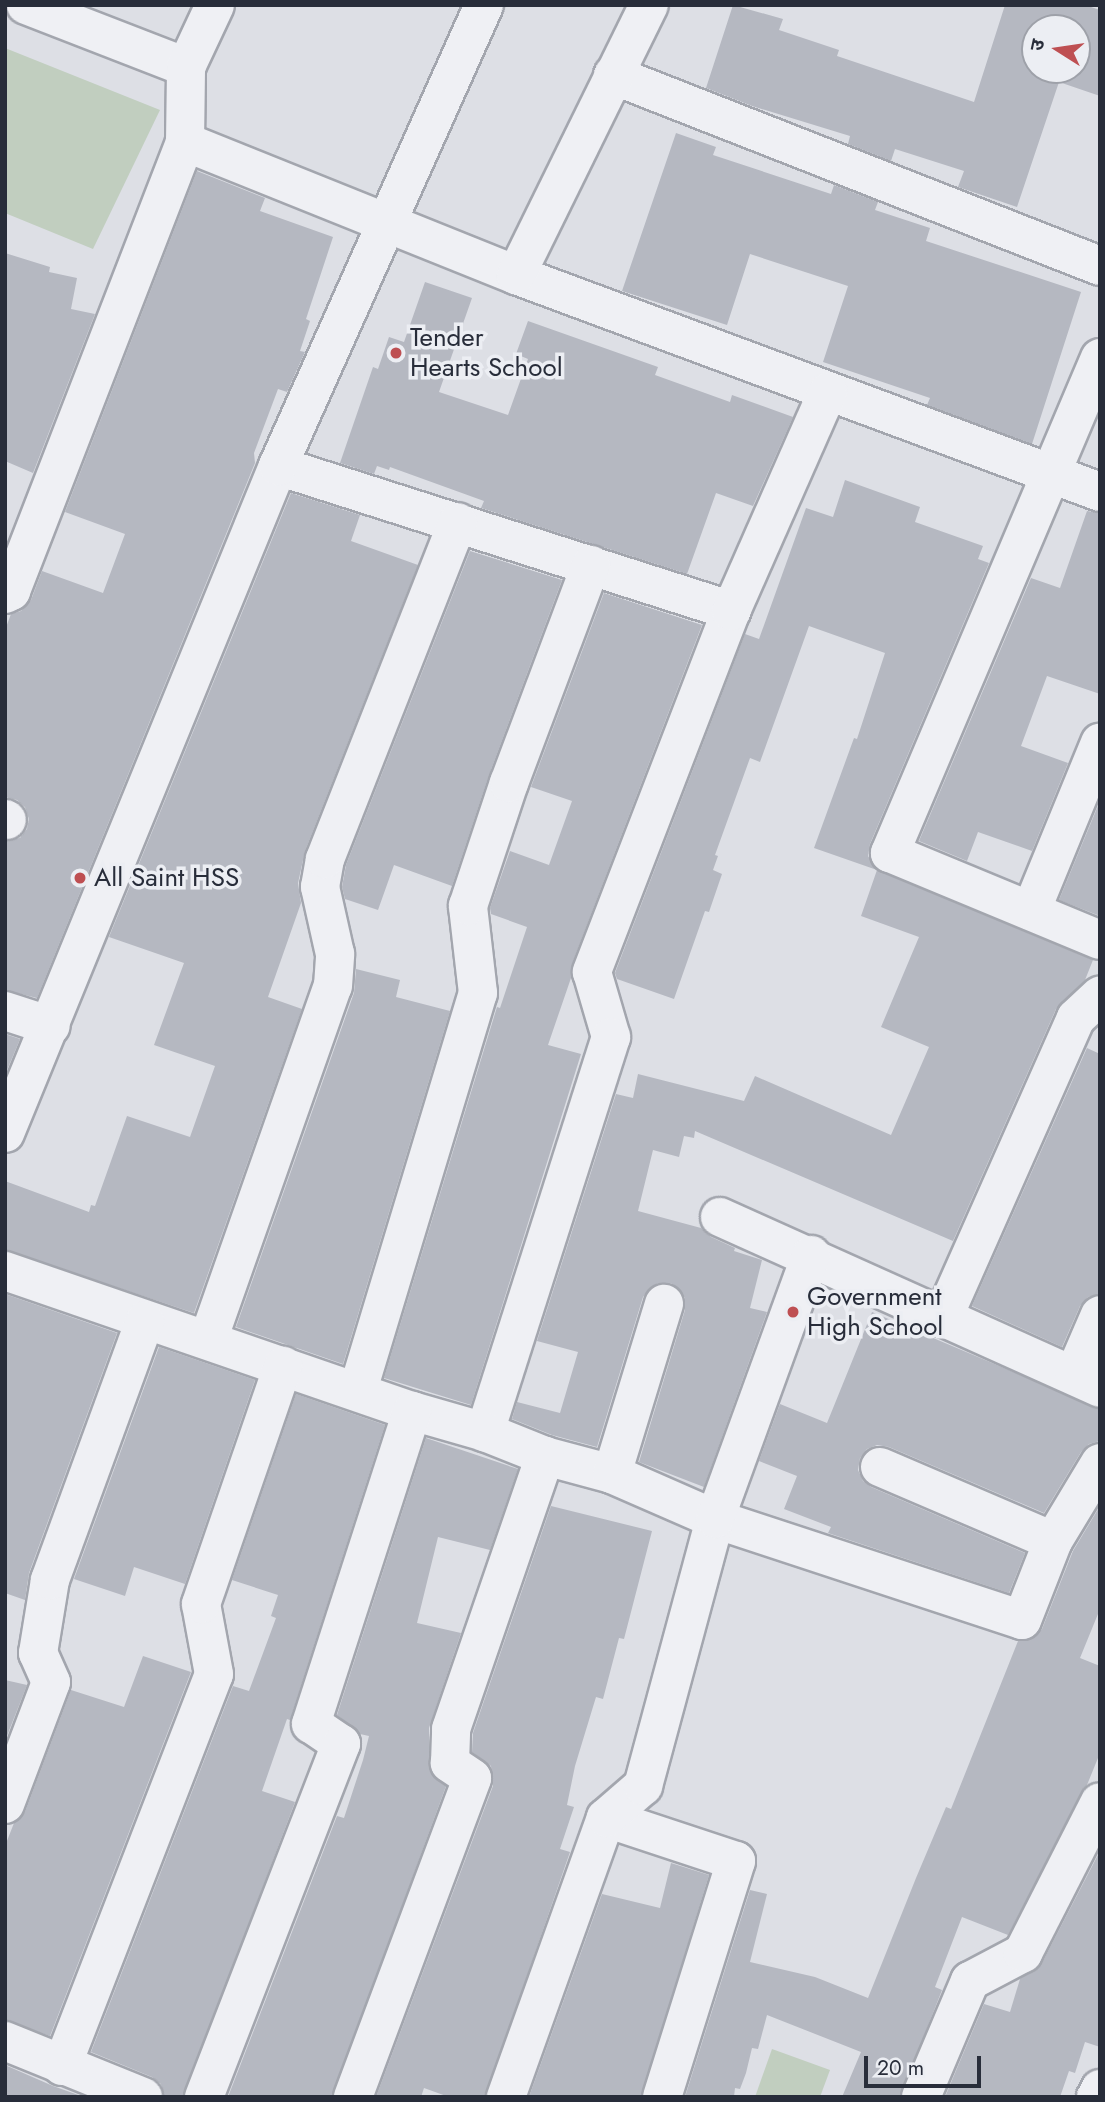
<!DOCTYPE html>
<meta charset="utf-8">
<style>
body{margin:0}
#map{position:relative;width:1105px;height:2102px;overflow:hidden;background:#dddfe5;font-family:Jost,"Noto Sans Devanagari",sans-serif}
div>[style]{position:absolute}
.green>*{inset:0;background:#c1cebf}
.building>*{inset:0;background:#b5b8c1}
.roads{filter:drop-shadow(2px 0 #a3a6ae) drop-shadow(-2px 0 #a3a6ae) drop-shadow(0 2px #a3a6ae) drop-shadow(0 -2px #a3a6ae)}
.minor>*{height:38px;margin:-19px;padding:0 19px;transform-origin:19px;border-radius:19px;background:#eff0f4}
.dots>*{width:19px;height:19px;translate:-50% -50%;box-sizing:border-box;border:4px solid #eceef3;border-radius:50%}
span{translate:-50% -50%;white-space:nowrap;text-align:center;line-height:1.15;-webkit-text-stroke:7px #eceef3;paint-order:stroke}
.poi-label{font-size:26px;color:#282d3a}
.left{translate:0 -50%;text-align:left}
.frame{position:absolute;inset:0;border:7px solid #282d3a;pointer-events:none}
.north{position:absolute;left:1021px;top:14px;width:70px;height:70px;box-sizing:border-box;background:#eceef3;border:2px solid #9ea1a9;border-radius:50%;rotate:282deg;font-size:19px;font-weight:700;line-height:28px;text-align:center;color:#282d3a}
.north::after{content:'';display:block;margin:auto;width:24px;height:32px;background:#be4f52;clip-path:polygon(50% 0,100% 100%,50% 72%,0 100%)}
.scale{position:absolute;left:864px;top:2056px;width:117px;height:32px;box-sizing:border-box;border:4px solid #282d3a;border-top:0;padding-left:9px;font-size:21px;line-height:24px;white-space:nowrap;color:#282d3a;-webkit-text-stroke:5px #eceef3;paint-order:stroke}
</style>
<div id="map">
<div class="green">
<div style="clip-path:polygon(5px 48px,160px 110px,93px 249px,5px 213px)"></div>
<div style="clip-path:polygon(772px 2049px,830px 2070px,820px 2097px,755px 2097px)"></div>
</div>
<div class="building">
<div style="clip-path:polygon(evenodd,733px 5px,783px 19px,779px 30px,839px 50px,837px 56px,974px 102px,1005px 5px,1085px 5px,1100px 10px,1100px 96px,1059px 82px,1017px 207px,958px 187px,964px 171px,895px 149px,891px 161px,848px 144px,850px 136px,752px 106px,706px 88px,733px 5px,1035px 28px,1077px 28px,1077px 70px,1035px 70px,1035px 28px)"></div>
<div style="clip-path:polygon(676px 133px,716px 147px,713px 155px,831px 194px,834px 185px,878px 202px,875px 210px,930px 228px,926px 241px,1081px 292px,1032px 444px,927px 405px,930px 398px,823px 362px,848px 286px,750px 254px,727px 325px,622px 291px)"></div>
<div style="clip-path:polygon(197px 171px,265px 198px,260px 211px,333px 237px,306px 319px,310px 321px,300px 351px,305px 352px,287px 392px,278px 389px,254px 453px,255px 463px,37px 998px,5px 990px,5px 841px,20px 838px,27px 829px,29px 819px,25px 807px,17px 800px,5px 797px,5px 630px,11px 614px,21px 611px,31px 600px,42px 571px,103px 593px,125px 534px,65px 512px)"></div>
<div style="clip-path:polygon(5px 253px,50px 267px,49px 272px,77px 278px,71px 309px,95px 314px,33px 473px,5px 461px)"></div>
<div style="clip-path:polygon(425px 282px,472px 298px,439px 392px,508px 415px,528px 359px,516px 354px,528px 321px,658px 367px,655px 375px,730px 402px,732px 395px,793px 417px,753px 506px,716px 493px,687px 574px,481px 508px,484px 501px,390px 467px,389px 470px,377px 466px,374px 474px,340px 463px,373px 367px,378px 369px,389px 337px,404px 342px)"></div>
<div style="clip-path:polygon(845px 480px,920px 507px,915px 522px,983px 546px,978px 559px,989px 563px,870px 844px,868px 856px,877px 870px,814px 848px,854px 738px,857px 739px,885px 653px,809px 626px,760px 762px,750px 758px,715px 855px,718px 856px,713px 870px,722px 874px,709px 912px,705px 911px,674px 999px,617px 979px,615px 973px,745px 634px,759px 639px,806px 508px,833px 517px)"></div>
<div style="clip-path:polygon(291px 493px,360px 515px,351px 541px,418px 565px,305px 851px,298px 883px,301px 903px,268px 997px,302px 1009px,194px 1313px,5px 1250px,5px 1181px,89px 1212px,91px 1205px,95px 1206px,127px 1116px,190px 1137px,215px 1066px,154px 1045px,184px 963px,109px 937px)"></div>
<div style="clip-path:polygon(1087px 511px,1100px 513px,1100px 694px,1047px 676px,1021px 746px,1068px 763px,1032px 851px,978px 832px,967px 861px,919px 841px,1031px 578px,1060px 588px)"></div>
<div style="clip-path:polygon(470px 551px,562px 580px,489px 775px,452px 886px,394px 865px,378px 910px,345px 899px,342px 887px,346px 865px)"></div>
<div style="clip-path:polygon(604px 593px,702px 625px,572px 964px,571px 978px,548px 1045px,581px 1054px,471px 1405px,384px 1378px,497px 1007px,500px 1008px,527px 927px,491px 914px,490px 908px,510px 851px,549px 865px,572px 801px,531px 787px)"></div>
<div style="clip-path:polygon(1100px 801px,1100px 916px,1059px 900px)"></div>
<div style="clip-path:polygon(877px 870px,1093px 960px,1085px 980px,1056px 1009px,953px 1241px,695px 1131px,694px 1138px,684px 1136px,679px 1157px,653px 1150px,638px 1211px,701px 1228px,711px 1237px,735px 1248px,734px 1251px,762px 1260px,750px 1308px,767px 1312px,704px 1487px,639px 1462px,685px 1310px,685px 1298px,679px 1289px,671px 1283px,658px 1283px,650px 1288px,643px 1297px,597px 1447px,552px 1435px,512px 1419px,517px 1402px,560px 1413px,578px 1352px,537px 1341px,616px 1094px,633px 1098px,638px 1074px,744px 1101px,755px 1076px,891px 1135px,929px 1047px,881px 1027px,919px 937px,861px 916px)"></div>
<div style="clip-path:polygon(356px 969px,400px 980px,396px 997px,450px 1011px,343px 1364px,236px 1327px,354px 993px)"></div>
<div style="clip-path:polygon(5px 1034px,20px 1039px,5px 1075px)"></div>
<div style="clip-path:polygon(1087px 1048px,1100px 1054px,1100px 1294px,1088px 1297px,1080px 1306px,1062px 1347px,972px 1306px)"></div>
<div style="clip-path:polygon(5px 1294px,117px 1333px,29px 1573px,25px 1600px,5px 1593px)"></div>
<div style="clip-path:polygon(872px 1312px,1100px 1409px,1100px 1441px,1089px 1444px,1081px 1452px,1044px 1513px,889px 1447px,877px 1445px,867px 1449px,860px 1458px,858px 1470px,863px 1481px,871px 1487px,1025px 1553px,1009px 1593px,828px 1533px,831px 1527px,784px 1509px,797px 1476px,759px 1461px,780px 1404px,827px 1423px)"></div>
<div style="clip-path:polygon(159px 1347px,255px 1380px,185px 1584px,134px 1567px,125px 1596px,74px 1579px)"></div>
<div style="clip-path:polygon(296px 1394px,385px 1425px,290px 1720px,287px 1719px,262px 1791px,295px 1802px,183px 2097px,164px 2097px,161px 2084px,152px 2077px,91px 2052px,233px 1686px,249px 1691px,276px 1618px,271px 1616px,278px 1595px,232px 1580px)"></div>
<div style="clip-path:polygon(426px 1438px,518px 1469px,490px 1550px,438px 1537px,417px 1623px,461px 1633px,429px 1728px,430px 1772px,446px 1786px,332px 2097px,228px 2097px,337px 1816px,344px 1818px,363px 1760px,369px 1736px,360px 1734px,337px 1715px)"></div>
<div style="clip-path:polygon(551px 1506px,652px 1531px,624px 1639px,619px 1638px,603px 1699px,596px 1697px,575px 1766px,567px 1805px,574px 1807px,560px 1849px,570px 1852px,485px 2097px,449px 2097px,424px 2088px,421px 2097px,376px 2097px,493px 1786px,491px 1766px,472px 1752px,473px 1733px)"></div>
<div style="clip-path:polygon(1100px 1506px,1100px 1609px,1080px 1658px,1100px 1666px,1100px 1753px,1087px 1785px,1008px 1935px,962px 1917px,935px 1987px,942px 1990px,900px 2097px,842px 2097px,861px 2052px,767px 2015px,758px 2049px,752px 2048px,746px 2073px,740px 2089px,735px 2088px,734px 2097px,685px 2097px,750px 1890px,767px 1894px,750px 1962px,815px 1977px,868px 1998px,916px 1878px,946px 1807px,951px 1809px,1018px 1641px,1035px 1637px,1042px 1629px,1073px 1551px)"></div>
<div style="clip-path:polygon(143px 1656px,191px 1672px,50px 2036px,5px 2020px,5px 1846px,14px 1823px,25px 1812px,71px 1690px,124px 1707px)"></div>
<div style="clip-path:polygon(5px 1680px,27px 1685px,5px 1741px)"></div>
<div style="clip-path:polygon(1100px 1851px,1100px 2047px,1085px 2042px,1075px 2073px,1069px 2071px,1060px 2097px,945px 2097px,984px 2004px,1010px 2012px,1020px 1979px,1042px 1963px)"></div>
<div style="clip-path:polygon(671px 1863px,709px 1875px,641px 2097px,529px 2097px,602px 1894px,660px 1908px)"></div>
<div style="clip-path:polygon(5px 2065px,53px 2086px,84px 2097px,5px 2097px)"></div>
</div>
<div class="roads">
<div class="minor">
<div style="left:26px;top:5px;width:172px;rotate:21.2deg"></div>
<div style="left:613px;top:75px;width:523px;rotate:21.41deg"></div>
<div style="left:185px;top:142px;width:357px;rotate:21.9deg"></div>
<div style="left:516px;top:275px;width:623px;rotate:20.38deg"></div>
<div style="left:516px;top:275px;width:301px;rotate:-63.8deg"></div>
<div style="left:1100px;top:358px;width:538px;rotate:112.99deg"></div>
<div style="left:890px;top:853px;width:227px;rotate:22.5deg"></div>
<div style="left:278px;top:466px;width:476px;rotate:17.7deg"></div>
<div style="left:731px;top:611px;width:387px;rotate:111.1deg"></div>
<div style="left:592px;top:972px;width:68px;rotate:73.7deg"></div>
<div style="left:611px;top:1037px;width:415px;rotate:107.7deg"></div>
<div style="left:5px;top:594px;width:7px;rotate:-27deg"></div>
<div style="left:11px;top:591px;width:482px;rotate:-68.8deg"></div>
<div style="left:185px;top:142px;width:75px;rotate:-89.2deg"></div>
<div style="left:186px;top:67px;width:68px;rotate:-64.9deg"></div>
<div style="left:731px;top:611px;width:240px;rotate:-66.2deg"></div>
<div style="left:5px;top:819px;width:2px;rotate:27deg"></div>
<div style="left:1031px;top:911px;width:182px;rotate:-67.7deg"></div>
<div style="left:5px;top:1011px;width:48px;rotate:18.1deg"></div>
<div style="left:5px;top:1133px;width:721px;rotate:-67.74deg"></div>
<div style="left:278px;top:466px;width:505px;rotate:-65.92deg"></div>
<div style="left:720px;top:1217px;width:417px;rotate:24.2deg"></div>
<div style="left:5px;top:1271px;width:430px;rotate:19deg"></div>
<div style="left:412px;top:1411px;width:76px;rotate:16deg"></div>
<div style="left:485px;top:1432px;width:65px;rotate:21.8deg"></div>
<div style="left:545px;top:1456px;width:69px;rotate:15deg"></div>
<div style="left:612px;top:1474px;width:112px;rotate:23.6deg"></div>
<div style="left:715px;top:1519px;width:323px;rotate:18.2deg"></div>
<div style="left:1022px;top:1620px;width:85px;rotate:-68.6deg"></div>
<div style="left:1053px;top:1541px;width:91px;rotate:-58.9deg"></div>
<div style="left:943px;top:1318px;width:328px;rotate:-66.1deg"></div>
<div style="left:1076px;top:1018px;width:33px;rotate:-43deg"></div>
<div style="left:208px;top:1340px;width:375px;rotate:-70.6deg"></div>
<div style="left:333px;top:986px;width:32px;rotate:-86deg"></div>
<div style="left:335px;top:954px;width:69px;rotate:-102.6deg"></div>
<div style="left:320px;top:887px;width:28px;rotate:-80deg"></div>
<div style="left:325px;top:859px;width:362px;rotate:-68.5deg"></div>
<div style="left:1074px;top:1375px;width:65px;rotate:-66.6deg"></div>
<div style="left:358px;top:1390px;width:415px;rotate:-73.2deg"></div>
<div style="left:478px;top:993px;width:88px;rotate:-96.6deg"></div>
<div style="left:468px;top:906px;width:130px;rotate:-71.6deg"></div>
<div style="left:509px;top:783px;width:233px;rotate:-69.4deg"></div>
<div style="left:880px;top:1467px;width:188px;rotate:23.2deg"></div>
<div style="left:612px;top:1474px;width:178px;rotate:-73deg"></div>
<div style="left:5px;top:1804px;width:130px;rotate:-69.3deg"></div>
<div style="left:51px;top:1682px;width:32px;rotate:-114deg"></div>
<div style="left:38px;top:1653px;width:74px;rotate:-80.7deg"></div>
<div style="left:50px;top:1580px;width:276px;rotate:-69.9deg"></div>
<div style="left:606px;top:1818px;width:137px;rotate:18.3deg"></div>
<div style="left:736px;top:1861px;width:247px;rotate:107.4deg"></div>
<div style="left:5px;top:2041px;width:149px;rotate:22.1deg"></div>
<div style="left:62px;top:2066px;width:420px;rotate:-68.8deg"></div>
<div style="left:214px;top:1674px;width:71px;rotate:-100.5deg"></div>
<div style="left:201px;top:1604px;width:252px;rotate:-71deg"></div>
<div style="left:204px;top:2097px;width:379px;rotate:-68.8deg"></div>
<div style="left:341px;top:1744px;width:36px;rotate:-146deg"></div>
<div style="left:311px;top:1724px;width:329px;rotate:-72.1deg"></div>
<div style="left:353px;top:2097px;width:340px;rotate:-69.5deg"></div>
<div style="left:472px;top:1778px;width:27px;rotate:-146deg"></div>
<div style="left:450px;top:1763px;width:34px;rotate:-88deg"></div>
<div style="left:451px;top:1729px;width:289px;rotate:-71deg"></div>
<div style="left:506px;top:2097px;width:296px;rotate:-70.3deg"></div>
<div style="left:606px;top:1818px;width:49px;rotate:-40.9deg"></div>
<div style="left:643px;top:1786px;width:277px;rotate:-74.9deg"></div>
<div style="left:715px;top:1519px;width:281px;rotate:-70deg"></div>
<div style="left:921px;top:2097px;width:126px;rotate:-67.1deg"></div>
<div style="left:970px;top:1981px;width:60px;rotate:-27.8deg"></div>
<div style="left:1023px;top:1953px;width:169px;rotate:-63deg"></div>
<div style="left:1096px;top:2097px;width:9px;rotate:-63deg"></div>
</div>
</div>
<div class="dots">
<div style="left:396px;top:353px;background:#be4f52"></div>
<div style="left:80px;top:878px;background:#be4f52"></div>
<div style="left:793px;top:1312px;background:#be4f52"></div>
</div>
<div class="poi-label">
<span class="left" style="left:410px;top:353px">Tender<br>Hearts School</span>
<span class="left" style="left:94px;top:878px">All Saint HSS</span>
<span class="left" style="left:807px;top:1312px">Government<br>High School</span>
</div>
<div class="frame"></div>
<div class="north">उ</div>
<div class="scale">20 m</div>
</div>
